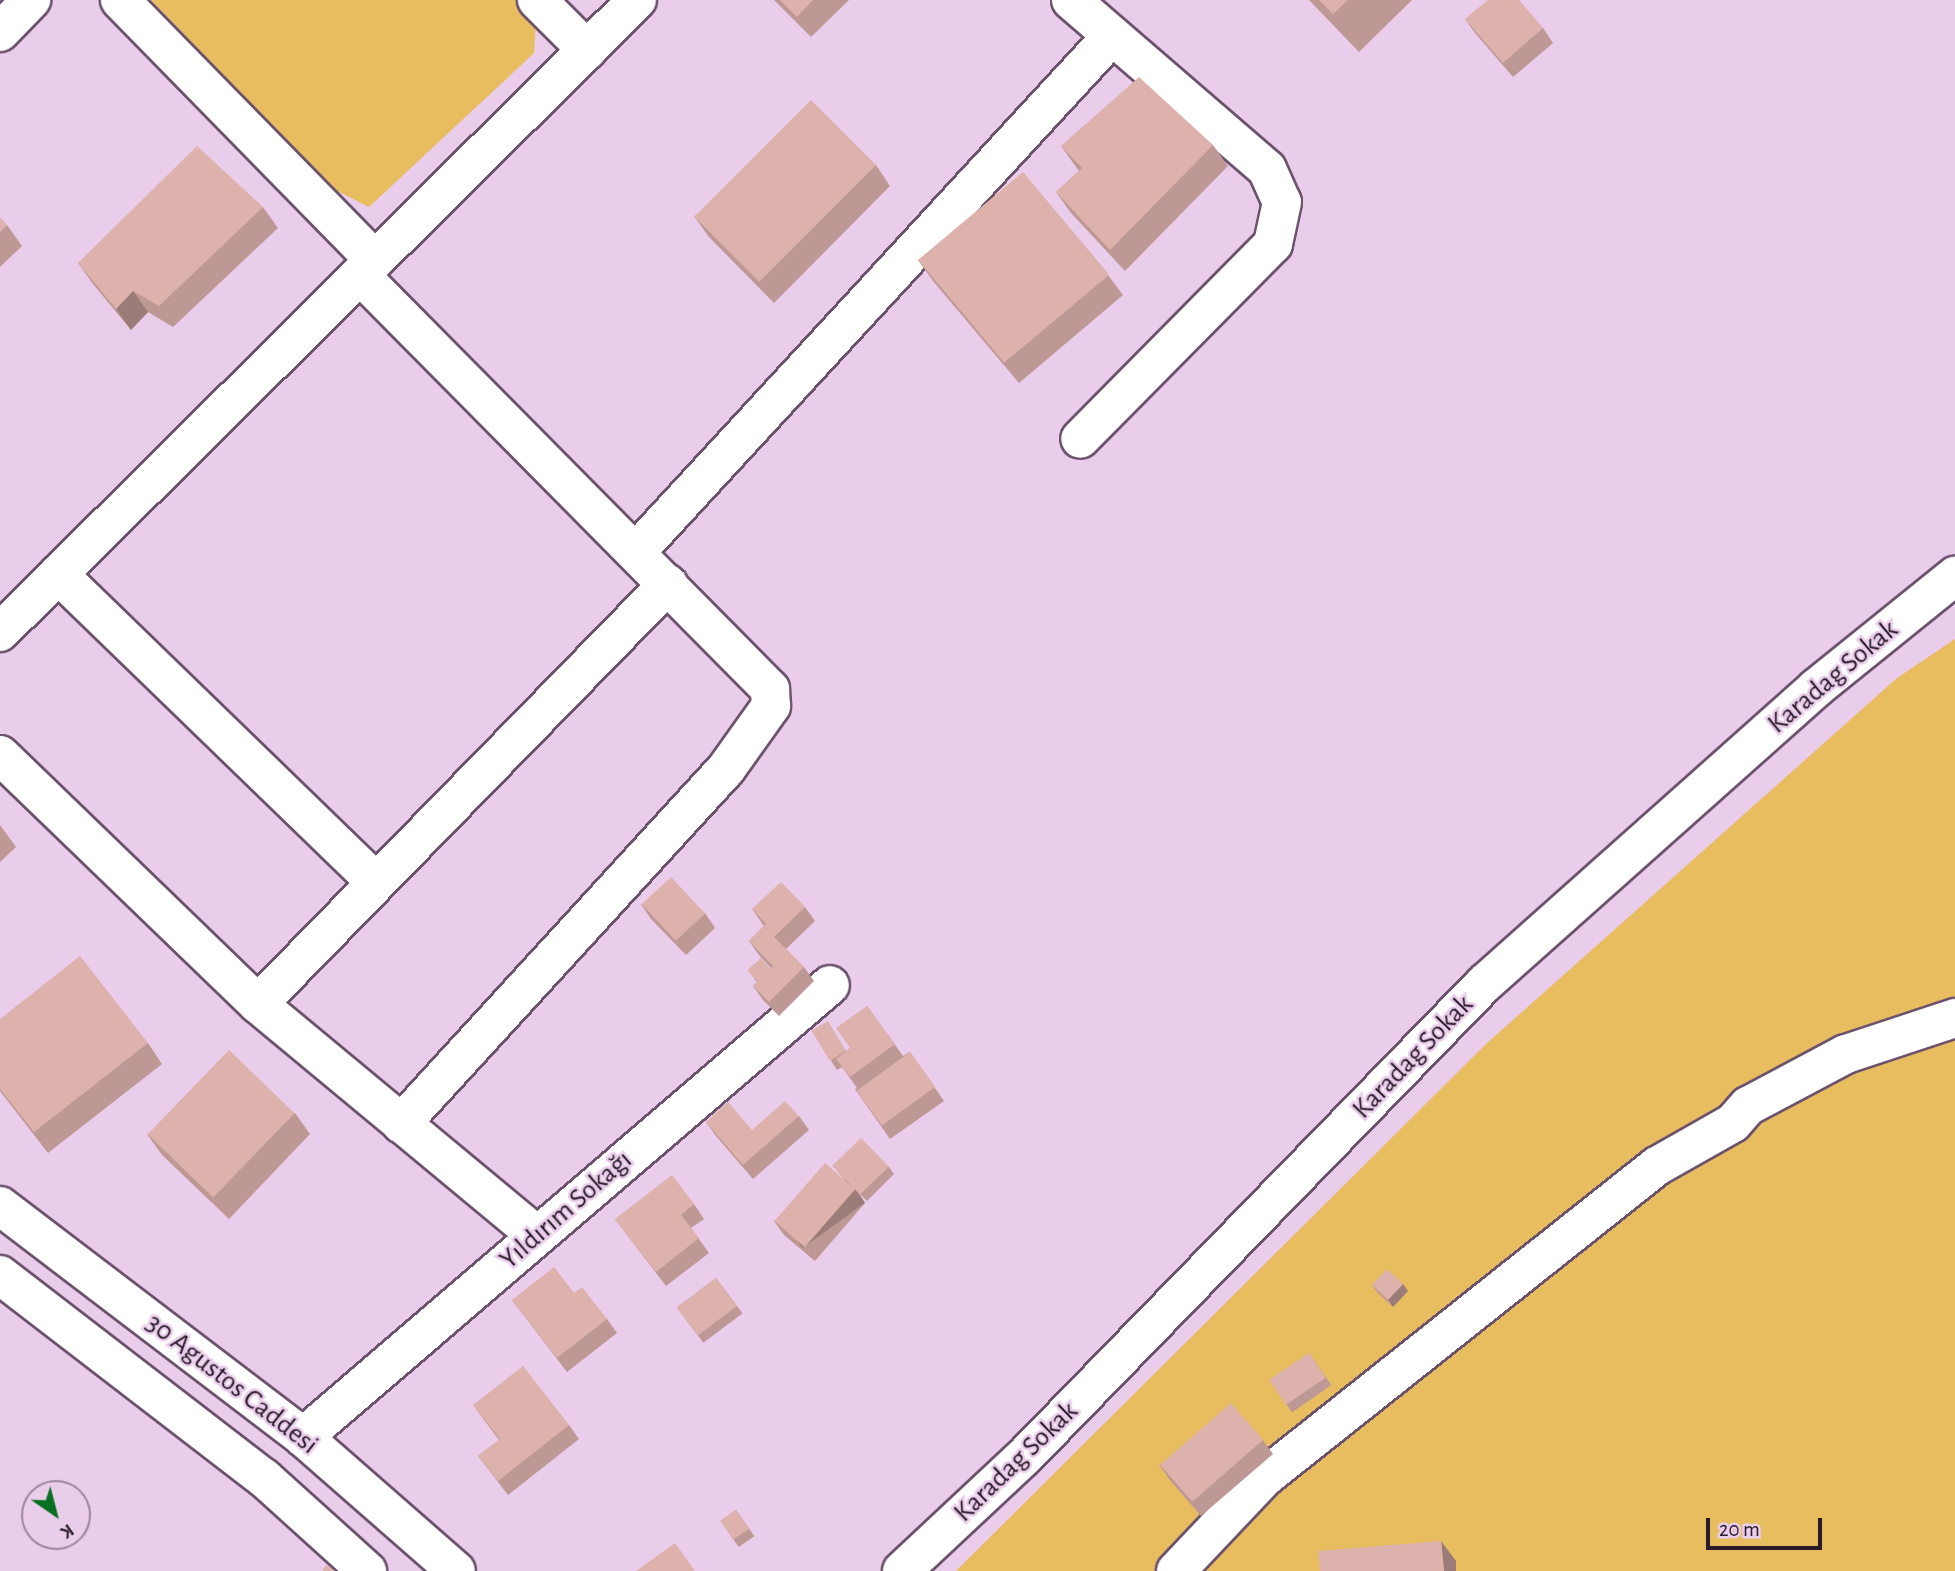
<!DOCTYPE html>
<meta charset="utf-8">
<style>
body{margin:0}
#map{position:relative;width:1955px;height:1571px;overflow:hidden;background:#eacceb;font-family:"Alegreya Sans",sans-serif}
div>[style]{position:absolute}
.green>*{inset:0;background:#e7bd60}
.roads{filter:drop-shadow(2px 0 #6c526c) drop-shadow(-2px 0 #6c526c) drop-shadow(0 2px #6c526c) drop-shadow(0 -2px #6c526c)}
.minor>*{height:38px;margin:-19px;padding:0 19px;transform-origin:19px;border-radius:19px;background:#fff}
.major>*{height:38px;margin:-19px;padding:0 19px;transform-origin:19px;border-radius:19px;background:#fff}
.wall>*{inset:0;background:#be9894;transform-origin:0 0}
.shaded-wall>*{inset:0;background:#9b7c78;transform-origin:0 0}
.building>*{inset:0;background:#ddb1ac;transform-origin:0 0}
span{translate:-50% -50%;white-space:nowrap;text-align:center;line-height:1.15;-webkit-text-stroke:5px #eacceb;paint-order:stroke}
.street-label{font-size:28px;color:#271c27}
.north{position:absolute;left:21px;top:1480px;width:70px;height:70px;box-sizing:border-box;background:#eacceb;border:2px solid #9c869d;border-radius:50%;rotate:145deg;font-size:19px;font-weight:700;line-height:28px;text-align:center;color:#271c27}
.north::after{content:'';display:block;margin:auto;width:24px;height:32px;background:#087021;clip-path:polygon(50% 0,100% 100%,50% 72%,0 100%)}
.scale{position:absolute;left:1706px;top:1518px;width:116px;height:32px;box-sizing:border-box;border:4px solid #271c27;border-top:0;padding-left:9px;font-size:21px;line-height:24px;white-space:nowrap;color:#271c27;-webkit-text-stroke:5px #eacceb;paint-order:stroke}
</style>
<div id="map">
<div class="green">
<div style="clip-path:polygon(151px 0,516px 0,536px 21px,534px 53px,369px 207px,331px 188px)"></div>
<div style="clip-path:polygon(1955px 639px,1955px 1571px,956px 1571px,1486px 1044px,1897px 678px)"></div>
</div>
<div class="roads">
<div class="minor">
<div style="left:120px;top:0;width:364px;rotate:45.6deg"></div>
<div style="left:537px;top:0;width:71px;rotate:45deg"></div>
<div style="left:1071px;top:0;width:259px;rotate:40.8deg"></div>
<div style="left:1267px;top:169px;width:36px;rotate:66deg"></div>
<div style="left:1282px;top:202px;width:43px;rotate:102.1deg"></div>
<div style="left:1273px;top:244px;width:274px;rotate:134.7deg"></div>
<div style="left:0;top:32px;width:45px;rotate:-45.9deg"></div>
<div style="left:360px;top:275px;width:583px;rotate:45.28deg"></div>
<div style="left:770px;top:689px;width:17px;rotate:87deg"></div>
<div style="left:771px;top:706px;width:77px;rotate:125.5deg"></div>
<div style="left:726px;top:769px;width:481px;rotate:132.5deg"></div>
<div style="left:636px;top:552px;width:701px;rotate:-47.31deg"></div>
<div style="left:58px;top:574px;width:443px;rotate:44.1deg"></div>
<div style="left:0;top:632px;width:897px;rotate:-44.77deg"></div>
<div style="left:0;top:755px;width:359px;rotate:44deg"></div>
<div style="left:258px;top:1004px;width:361px;rotate:39.7deg"></div>
<div style="left:258px;top:1004px;width:587px;rotate:-45.69deg"></div>
<div style="left:303px;top:1437px;width:694px;rotate:-40.62deg"></div>
<div style="left:902px;top:1571px;width:167px;rotate:-43.1deg"></div>
<div style="left:1024px;top:1457px;width:660px;rotate:-45.8deg"></div>
<div style="left:1484px;top:984px;width:445px;rotate:-41.7deg"></div>
<div style="left:1816px;top:688px;width:179px;rotate:-38.9deg"></div>
<div style="left:1176px;top:1571px;width:129px;rotate:-46.6deg"></div>
<div style="left:1265px;top:1477px;width:500px;rotate:-38.43deg"></div>
<div style="left:1657px;top:1166px;width:87px;rotate:-29.5deg"></div>
<div style="left:1733px;top:1123px;width:23px;rotate:-49deg"></div>
<div style="left:1748px;top:1106px;width:111px;rotate:-28deg"></div>
<div style="left:1846px;top:1054px;width:115px;rotate:-18.3deg"></div>
</div>
<div class="major">
<div style="left:0;top:1206px;width:381px;rotate:37.3deg"></div>
<div style="left:303px;top:1437px;width:203px;rotate:41.2deg"></div>
<div style="left:0;top:1275px;width:333px;rotate:37.6deg"></div>
<div style="left:264px;top:1478px;width:139px;rotate:42.1deg"></div>
</div>
</div>
<div class="wall">
<div style="clip-path:polygon(774px 0,849px 0,811px 37px)"></div>
<div style="clip-path:polygon(1309px 0,1412px 0,1359px 52px)"></div>
<div style="clip-path:polygon(1465px 19px,1543px 28px,1553px 43px,1513px 77px,1475px 33px)"></div>
<div style="clip-path:polygon(1213px 145px,1228px 166px,1125px 271px,1071px 213px,1056px 192px,1079px 171px,1061px 146px)"></div>
<div style="clip-path:polygon(876px 165px,890px 186px,774px 303px,709px 237px,694px 216px)"></div>
<div style="clip-path:polygon(263px 207px,278px 228px,173px 327px,148px 312px,131px 330px,93px 284px,78px 263px)"></div>
<div style="clip-path:polygon(0 218px,7px 225px,22px 246px,0 267px)"></div>
<div style="clip-path:polygon(918px 260px,1108px 275px,1123px 295px,1019px 383px,933px 281px)"></div>
<div style="clip-path:polygon(0 825px,16px 847px,0 862px)"></div>
<div style="clip-path:polygon(641px 904px,705px 913px,715px 928px,686px 955px,651px 919px)"></div>
<div style="clip-path:polygon(805px 907px,815px 921px,786px 949px,804px 967px,814px 981px,779px 1016px,763px 1000px,753px 986px,757px 982px,748px 970px,771px 968px,759px 955px,749px 941px,764px 926px,752px 909px)"></div>
<div style="clip-path:polygon(867px 1006px,903px 1056px,910px 1052px,944px 1101px,890px 1139px,855px 1089px,857px 1088px,842px 1067px,837px 1070px,812px 1031px,847px 1051px,850px 1048px)"></div>
<div style="clip-path:polygon(0 1019px,148px 1043px,162px 1064px,48px 1153px,0 1091px)"></div>
<div style="clip-path:polygon(295px 1113px,310px 1134px,229px 1219px,162px 1155px,147px 1134px)"></div>
<div style="clip-path:polygon(799px 1116px,809px 1130px,753px 1179px,716px 1136px,706px 1122px,752px 1130px)"></div>
<div style="clip-path:polygon(833px 1166px,889px 1167px,894px 1174px,867px 1201px,859px 1193px,865px 1203px,815px 1261px,784px 1235px,774px 1221px,845px 1180px)"></div>
<div style="clip-path:polygon(694px 1204px,704px 1219px,691px 1228px,709px 1253px,666px 1286px,615px 1219px)"></div>
<div style="left:716px;top:1278px;width:44px;height:49px;rotate:53deg"></div>
<div style="clip-path:polygon(1403px 1284px,1408px 1291px,1393px 1307px,1377px 1292px,1372px 1285px)"></div>
<div style="clip-path:polygon(574px 1293px,607px 1319px,617px 1333px,567px 1372px,512px 1300px)"></div>
<div style="left:1309px;top:1353px;width:39px;height:48px;rotate:55deg"></div>
<div style="clip-path:polygon(473px 1405px,569px 1425px,579px 1439px,508px 1495px,478px 1456px,499px 1440px)"></div>
<div style="clip-path:polygon(1263px 1440px,1273px 1454px,1201px 1516px,1169px 1479px,1159px 1464px)"></div>
<div style="left:736px;top:1510px;width:32px;height:19px;rotate:55deg"></div>
</div>
<div class="shaded-wall">
<div style="clip-path:polygon(133px 291px,148px 312px,131px 330px,116px 309px)"></div>
<div style="left:855px;top:1189px;width:17px;height:77px;rotate:54deg"></div>
<div style="clip-path:polygon(1403px 1284px,1408px 1291px,1393px 1307px,1388px 1299px)"></div>
<div style="clip-path:polygon(1441px 1541px,1456px 1561px,1456px 1571px,1444px 1571px)"></div>
</div>
<div class="building">
<div style="clip-path:polygon(780px 0,813px 0,797px 17px)"></div>
<div style="clip-path:polygon(1319px 0,1348px 0,1333px 14px)"></div>
<div style="clip-path:polygon(1488px 0,1519px 0,1543px 28px,1503px 63px,1465px 19px)"></div>
<div style="clip-path:polygon(1139px 77px,1213px 145px,1110px 250px,1056px 192px,1082px 168px,1061px 146px)"></div>
<div style="left:811px;top:100px;width:92px;height:165px;rotate:45deg"></div>
<div style="clip-path:polygon(197px 146px,263px 207px,159px 306px,133px 291px,116px 309px,78px 263px)"></div>
<div style="left:1023px;top:172px;width:134px;height:137px;rotate:50deg"></div>
<div style="clip-path:polygon(0 218px,7px 225px,0 232px)"></div>
<div style="left:671px;top:877px;width:50px;height:40px;rotate:47deg"></div>
<div style="clip-path:polygon(781px 882px,805px 907px,774px 937px,804px 967px,769px 1002px,753px 986px,773px 966px,749px 941px,766px 924px,752px 909px)"></div>
<div style="clip-path:polygon(80px 956px,148px 1043px,34px 1132px,0 1089px,0 1019px)"></div>
<div style="left:761px;top:958px;width:15px;height:18px;rotate:48deg"></div>
<div style="clip-path:polygon(867px 1006px,895px 1044px,850px 1077px,836px 1059px,850px 1048px,836px 1028px)"></div>
<div style="left:828px;top:1021px;width:35px;height:19px;rotate:59deg"></div>
<div style="left:229px;top:1050px;width:91px;height:117px;rotate:44deg"></div>
<div style="left:910px;top:1052px;width:43px;height:66px;rotate:54deg"></div>
<div style="clip-path:polygon(785px 1101px,799px 1116px,743px 1165px,706px 1122px,728px 1102px,752px 1130px)"></div>
<div style="left:861px;top:1138px;width:40px;height:40px;rotate:46deg"></div>
<div style="left:825px;top:1163px;width:40px;height:77px;rotate:41deg"></div>
<div style="clip-path:polygon(672px 1175px,694px 1204px,681px 1215px,699px 1238px,656px 1272px,615px 1219px)"></div>
<div style="clip-path:polygon(554px 1267px,574px 1293px,582px 1287px,607px 1319px,557px 1358px,512px 1300px)"></div>
<div style="left:1387px;top:1269px;width:22px;height:22px;rotate:43deg"></div>
<div style="left:716px;top:1278px;width:35px;height:49px;rotate:53deg"></div>
<div style="left:1309px;top:1353px;width:30px;height:48px;rotate:56deg"></div>
<div style="clip-path:polygon(523px 1366px,569px 1425px,498px 1481px,478px 1456px,500px 1439px,473px 1405px)"></div>
<div style="left:1231px;top:1403px;width:49px;height:94px;rotate:49deg"></div>
<div style="left:736px;top:1510px;width:23px;height:19px;rotate:56deg"></div>
<div style="clip-path:polygon(1441px 1541px,1444px 1571px,1320px 1571px,1318px 1551px)"></div>
<div style="clip-path:polygon(675px 1543px,695px 1571px,636px 1571px)"></div>
<div style="clip-path:polygon(326px 1565px,335px 1571px,322px 1571px)"></div>
</div>
<div class="street-label">
<span style="left:1833px;top:677px;rotate:-40deg">Karadag Sokak</span>
<span style="left:1413px;top:1057px;rotate:-46deg">Karadag Sokak</span>
<span style="left:566px;top:1210px;rotate:-41deg">Yıldırım Sokağı</span>
<span style="left:232px;top:1384px;rotate:38deg">30 Agustos Caddesi</span>
<span style="left:1016px;top:1462px;rotate:-44deg">Karadag Sokak</span>
</div>
<div class="north">K</div>
<div class="scale">20 m</div>
</div>
